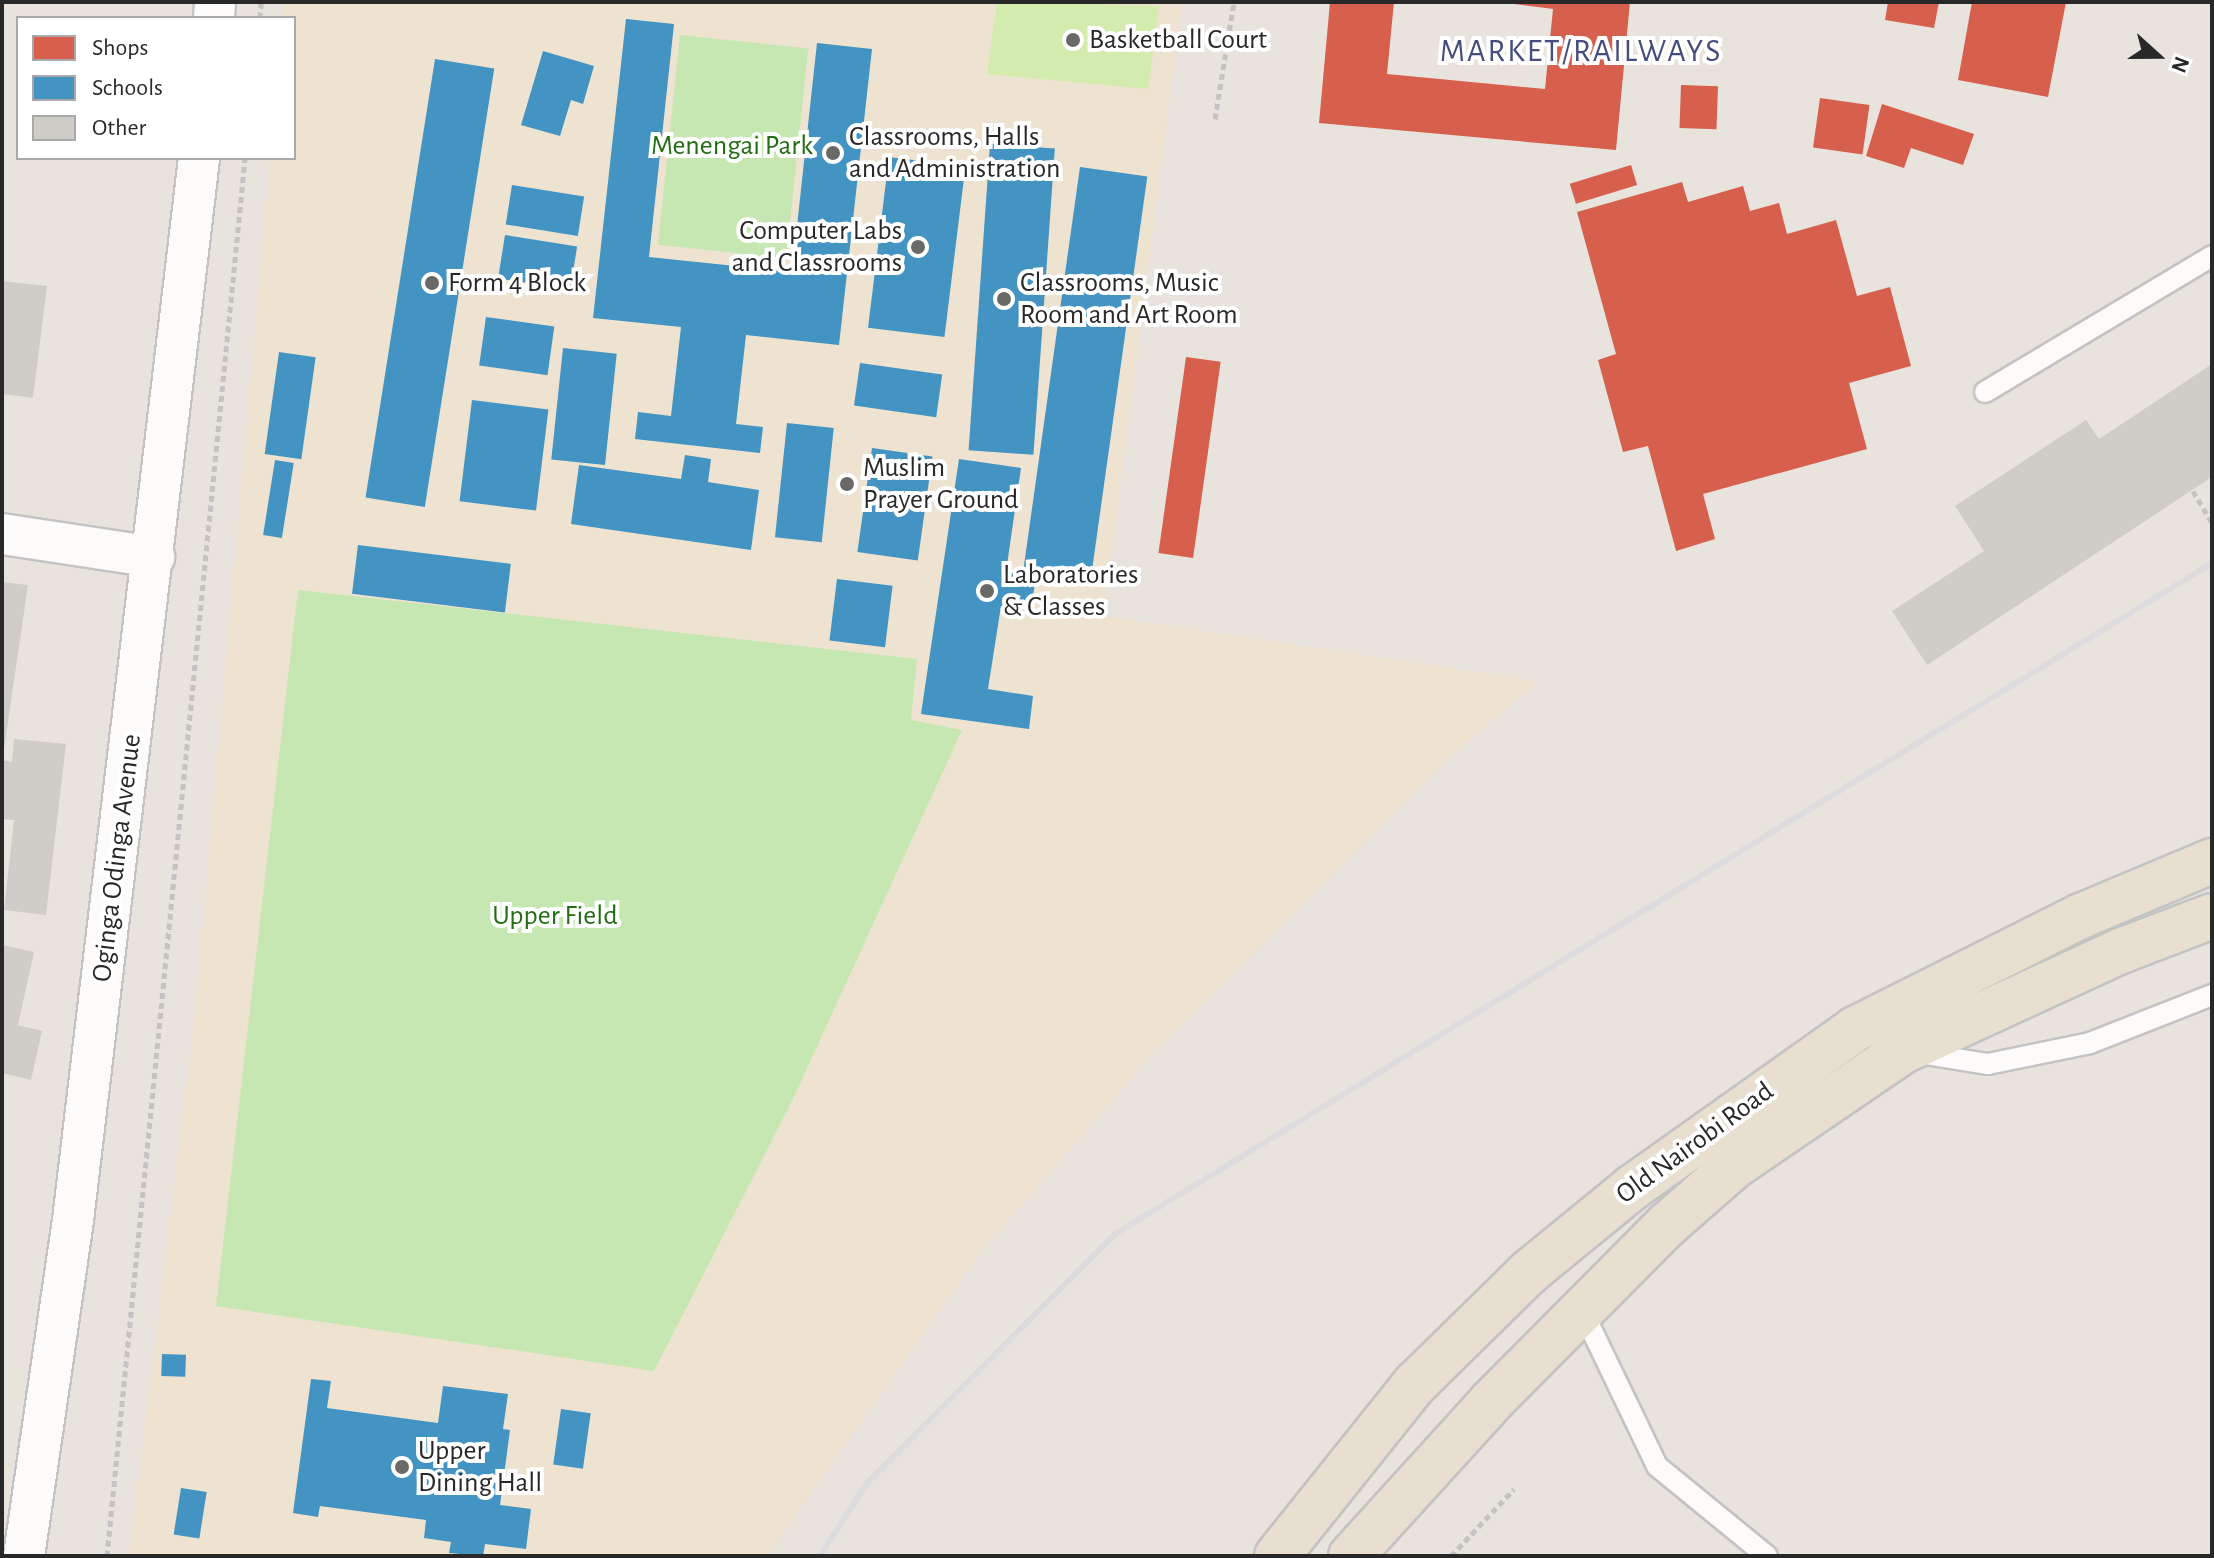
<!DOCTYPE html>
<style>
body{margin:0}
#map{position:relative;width:2214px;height:1558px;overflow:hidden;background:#e8e3dd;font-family:"Alegreya Sans",sans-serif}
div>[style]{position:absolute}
.education>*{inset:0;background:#ede3d0}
.green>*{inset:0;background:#c6e7b2;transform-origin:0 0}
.pitch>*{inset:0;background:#d4ebae}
.shops>*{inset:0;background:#d6604d;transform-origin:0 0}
.schools>*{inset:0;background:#4393c3;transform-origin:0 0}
.building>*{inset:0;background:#d0cdc8}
.path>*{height:5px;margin-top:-2.5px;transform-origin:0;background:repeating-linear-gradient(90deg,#c4c3c3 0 6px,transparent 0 10px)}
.roads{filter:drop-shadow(2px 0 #c4c3c3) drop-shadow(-2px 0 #c4c3c3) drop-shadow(0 2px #c4c3c3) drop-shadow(0 -2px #c4c3c3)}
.service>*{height:20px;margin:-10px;padding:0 10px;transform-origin:10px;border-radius:10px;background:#fcfbfa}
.minor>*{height:40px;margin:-20px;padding:0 20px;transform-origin:20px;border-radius:20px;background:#fcfbfa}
.trunk>*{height:44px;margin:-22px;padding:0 22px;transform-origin:22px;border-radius:22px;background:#e8dfd1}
.rail>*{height:6px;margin:-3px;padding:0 3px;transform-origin:3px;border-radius:3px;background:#dcdcde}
.dots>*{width:22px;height:22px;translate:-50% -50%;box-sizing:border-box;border:4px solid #fff;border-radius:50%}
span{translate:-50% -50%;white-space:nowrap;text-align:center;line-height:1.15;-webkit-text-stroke:8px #fff;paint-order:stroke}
.poi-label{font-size:28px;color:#282828}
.left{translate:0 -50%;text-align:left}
.right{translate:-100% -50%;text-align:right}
.park-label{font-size:28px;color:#226c12}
.street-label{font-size:28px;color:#282828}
.quarter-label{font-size:32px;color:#444d7d;letter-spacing:2px}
.frame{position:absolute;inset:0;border:4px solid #282828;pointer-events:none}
.legend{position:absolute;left:16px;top:16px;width:280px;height:144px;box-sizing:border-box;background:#fff;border:2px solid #a9a9a9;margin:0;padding:10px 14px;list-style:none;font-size:24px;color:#282828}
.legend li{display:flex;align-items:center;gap:16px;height:40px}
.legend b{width:40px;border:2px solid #a9a9a9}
.north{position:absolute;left:2118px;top:16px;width:80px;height:80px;-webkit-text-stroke:6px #fff;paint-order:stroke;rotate:111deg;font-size:22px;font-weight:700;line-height:32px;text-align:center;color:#282828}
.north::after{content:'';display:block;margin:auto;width:28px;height:36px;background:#282828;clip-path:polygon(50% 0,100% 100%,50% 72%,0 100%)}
</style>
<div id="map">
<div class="education">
<div style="clip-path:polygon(283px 2px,1182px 2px,1104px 616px,1538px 681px,1458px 750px,1155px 1051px,980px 1253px,767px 1556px,129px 1556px,195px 1014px,270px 158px,294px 158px,294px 18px,282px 18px)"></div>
</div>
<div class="green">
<div style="left:680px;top:35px;width:129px;height:211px;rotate:6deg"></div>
<div style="clip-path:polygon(298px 590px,917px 659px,911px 720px,962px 730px,792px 1101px,654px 1371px,216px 1306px)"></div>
</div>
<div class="pitch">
<div style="clip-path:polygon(997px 2px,1159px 6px,1148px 89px,987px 74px)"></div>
</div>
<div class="shops">
<div style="clip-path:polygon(1330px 2px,1394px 2px,1387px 74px,1545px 89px,1553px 9px,1498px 2px,1630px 2px,1616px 150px,1319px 123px)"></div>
<div style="clip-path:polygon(1888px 2px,1939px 2px,1934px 28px,1885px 20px)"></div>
<div style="clip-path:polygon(1972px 2px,2066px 2px,2048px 97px,1958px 80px)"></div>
<div style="left:1681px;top:85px;width:37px;height:43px;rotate:2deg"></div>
<div style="left:1820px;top:98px;width:50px;height:50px;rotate:8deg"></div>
<div style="clip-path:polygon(1882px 104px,1974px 134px,1963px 165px,1911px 148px,1904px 168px,1866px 156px)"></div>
<div style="left:1631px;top:165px;width:21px;height:64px;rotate:73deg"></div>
<div style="clip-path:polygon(1682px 182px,1688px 202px,1743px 186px,1750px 211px,1779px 203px,1787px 234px,1836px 220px,1857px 296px,1890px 287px,1911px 366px,1849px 383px,1867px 449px,1703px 494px,1715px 539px,1676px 551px,1648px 446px,1623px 452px,1598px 360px,1616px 354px,1577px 212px)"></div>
<div style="left:1186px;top:357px;width:35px;height:198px;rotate:8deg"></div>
</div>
<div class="schools">
<div style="clip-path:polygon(626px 19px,674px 24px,649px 257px,792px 272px,817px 43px,872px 49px,839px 345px,746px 335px,736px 424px,763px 427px,760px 453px,635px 439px,638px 412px,671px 416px,681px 327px,593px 318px)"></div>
<div style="clip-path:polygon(543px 51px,594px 66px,583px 104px,571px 100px,560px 136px,521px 125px)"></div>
<div style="left:435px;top:59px;width:60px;height:444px;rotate:9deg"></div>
<div style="left:990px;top:144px;width:65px;height:307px;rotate:4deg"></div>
<div style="left:889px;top:157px;width:77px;height:172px;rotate:7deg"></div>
<div style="left:1080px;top:167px;width:68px;height:408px;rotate:8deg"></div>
<div style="left:512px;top:185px;width:73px;height:40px;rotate:9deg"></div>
<div style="left:505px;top:235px;width:73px;height:44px;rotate:9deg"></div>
<div style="left:486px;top:317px;width:69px;height:49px;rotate:8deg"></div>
<div style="left:563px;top:348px;width:54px;height:112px;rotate:6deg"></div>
<div style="left:279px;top:352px;width:37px;height:103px;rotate:8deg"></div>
<div style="left:860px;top:363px;width:83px;height:43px;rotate:8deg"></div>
<div style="left:472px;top:400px;width:77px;height:102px;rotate:7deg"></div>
<div style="left:787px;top:423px;width:47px;height:115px;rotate:6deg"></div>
<div style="left:872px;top:448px;width:61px;height:105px;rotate:8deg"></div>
<div style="clip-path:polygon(685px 455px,711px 459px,708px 482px,759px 490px,751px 550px,571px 524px,579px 465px,681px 479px)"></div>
<div style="clip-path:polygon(959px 459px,1021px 468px,1006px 572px,1036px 576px,1031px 610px,1001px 606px,988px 689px,1033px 696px,1029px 729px,921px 714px)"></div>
<div style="left:275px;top:460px;width:19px;height:76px;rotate:9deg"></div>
<div style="left:358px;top:545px;width:154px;height:49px;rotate:7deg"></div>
<div style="left:837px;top:579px;width:56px;height:62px;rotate:7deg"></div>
<div style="left:162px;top:1354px;width:24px;height:22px;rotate:2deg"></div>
<div style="clip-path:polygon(311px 1379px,331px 1381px,327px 1408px,438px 1423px,443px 1386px,508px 1394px,503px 1429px,510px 1430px,500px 1505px,531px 1509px,526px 1549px,485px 1544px,483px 1556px,449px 1553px,451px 1542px,424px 1538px,426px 1520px,320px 1506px,318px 1517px,293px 1513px)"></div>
<div style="left:561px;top:1409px;width:30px;height:56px;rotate:8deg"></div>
<div style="left:181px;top:1488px;width:26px;height:47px;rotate:9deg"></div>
</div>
<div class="building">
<div style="clip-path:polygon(2px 281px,47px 286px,33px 398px,2px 394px)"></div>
<div style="clip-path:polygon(2212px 364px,2212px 477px,1927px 665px,1892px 611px,1984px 551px,1955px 506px,2086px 420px,2099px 439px)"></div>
<div style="clip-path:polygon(2px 582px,28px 585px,4px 749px,2px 749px)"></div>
<div style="clip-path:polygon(14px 739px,66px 744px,46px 915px,4px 910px,14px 820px,2px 819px,2px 760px,12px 762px)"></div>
<div style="clip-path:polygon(3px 945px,34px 952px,18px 1025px,42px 1031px,31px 1080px,2px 1073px)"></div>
</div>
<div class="path">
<div style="left:260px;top:18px;width:16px;rotate:-86deg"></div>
<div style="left:1215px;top:119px;width:119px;rotate:-80.8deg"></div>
<div style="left:2193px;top:491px;width:37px;rotate:59deg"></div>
<div style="left:107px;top:1556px;width:1405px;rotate:-84.36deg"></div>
<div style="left:1451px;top:1556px;width:92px;rotate:-46.8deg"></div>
</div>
<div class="roads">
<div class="service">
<div style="left:1985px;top:392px;width:265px;rotate:-30.9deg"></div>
<div style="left:1919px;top:1053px;width:70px;rotate:9.1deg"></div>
<div style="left:1988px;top:1064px;width:104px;rotate:-11.6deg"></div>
<div style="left:2090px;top:1043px;width:131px;rotate:-21.5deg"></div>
<div style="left:1582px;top:1310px;width:173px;rotate:64.3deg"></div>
<div style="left:1657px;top:1466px;width:142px;rotate:39.3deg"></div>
</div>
<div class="minor">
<div style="left:214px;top:18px;width:16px;rotate:-86deg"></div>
<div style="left:2px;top:534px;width:154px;rotate:8.6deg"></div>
<div style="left:24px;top:1556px;width:340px;rotate:-81.7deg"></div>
<div style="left:73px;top:1220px;width:1069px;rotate:-83.23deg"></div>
</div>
<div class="trunk">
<div style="left:1277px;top:1556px;width:221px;rotate:-51.3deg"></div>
<div style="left:1415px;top:1384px;width:160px;rotate:-44.5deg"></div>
<div style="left:1529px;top:1272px;width:134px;rotate:-39.3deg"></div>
<div style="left:1633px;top:1187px;width:272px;rotate:-35.4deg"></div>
<div style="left:1855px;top:1029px;width:253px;rotate:-26.6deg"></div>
<div style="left:2081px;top:916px;width:142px;rotate:-22.8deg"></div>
<div style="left:1351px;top:1556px;width:208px;rotate:-47.7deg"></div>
<div style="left:1491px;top:1402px;width:250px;rotate:-45.2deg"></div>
<div style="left:1667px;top:1225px;width:88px;rotate:-41.3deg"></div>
<div style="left:1733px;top:1167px;width:206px;rotate:-34.3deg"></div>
<div style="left:1903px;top:1051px;width:242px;rotate:-24.7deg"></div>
<div style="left:2123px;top:950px;width:95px;rotate:-20.9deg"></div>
</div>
</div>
<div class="rail">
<div style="left:820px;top:1556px;width:87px;rotate:-57.2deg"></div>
<div style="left:867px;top:1483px;width:351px;rotate:-45.1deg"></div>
<div style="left:1115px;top:1234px;width:1286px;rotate:-31.45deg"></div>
</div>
<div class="dots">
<div style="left:1073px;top:40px;background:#6b6967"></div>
<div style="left:833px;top:153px;background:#6b6967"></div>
<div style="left:918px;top:247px;background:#6b6967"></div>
<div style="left:432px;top:283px;background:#6b6967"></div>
<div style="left:1004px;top:299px;background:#6b6967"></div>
<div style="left:847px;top:484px;background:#6b6967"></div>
<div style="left:987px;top:591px;background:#6b6967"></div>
<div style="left:402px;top:1467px;background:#6b6967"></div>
</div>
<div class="poi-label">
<span class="left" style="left:1089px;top:40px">Basketball Court</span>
<span class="left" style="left:849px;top:153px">Classrooms, Halls<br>and Administration</span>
<span class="right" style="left:902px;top:247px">Computer Labs<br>and Classrooms</span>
<span class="left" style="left:448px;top:283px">Form 4 Block</span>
<span class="left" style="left:1020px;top:299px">Classrooms, Music<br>Room and Art Room</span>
<span class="left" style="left:863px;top:484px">Muslim<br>Prayer Ground</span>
<span class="left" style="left:1003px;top:591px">Laboratories<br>&amp; Classes</span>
<span class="left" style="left:418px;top:1467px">Upper<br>Dining Hall</span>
</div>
<div class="park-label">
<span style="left:732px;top:146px">Menengai Park</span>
<span style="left:555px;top:916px">Upper Field</span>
</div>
<div class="street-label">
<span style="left:117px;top:858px;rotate:-83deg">Oginga Odinga Avenue</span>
<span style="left:1695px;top:1143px;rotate:-36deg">Old Nairobi Road</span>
</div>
<div class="quarter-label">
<span style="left:1581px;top:51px">MARKET/RAILWAYS</span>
</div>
<div class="frame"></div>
<ul class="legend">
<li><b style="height:22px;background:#d6604d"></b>Shops</li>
<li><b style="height:22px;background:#4393c3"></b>Schools</li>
<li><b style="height:22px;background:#d0cdc8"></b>Other</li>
</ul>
<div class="north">N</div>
</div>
